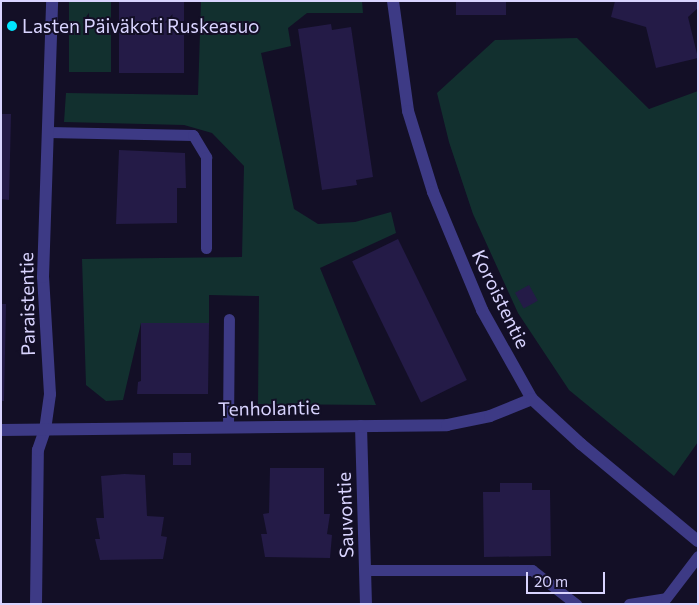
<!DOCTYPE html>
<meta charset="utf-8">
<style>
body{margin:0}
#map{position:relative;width:699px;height:605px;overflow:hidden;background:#130f26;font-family:Commissioner,sans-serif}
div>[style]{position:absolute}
.green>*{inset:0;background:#12302f;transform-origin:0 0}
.building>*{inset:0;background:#241b47;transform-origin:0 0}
.service>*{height:11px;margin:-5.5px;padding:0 5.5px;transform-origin:5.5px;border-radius:5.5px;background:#3d3a85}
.minor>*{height:12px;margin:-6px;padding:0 6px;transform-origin:6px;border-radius:6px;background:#3d3a85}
.tertiary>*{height:12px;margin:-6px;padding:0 6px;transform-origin:6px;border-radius:6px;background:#3d3a85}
.dots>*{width:14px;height:14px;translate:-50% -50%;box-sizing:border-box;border:2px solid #130f26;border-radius:50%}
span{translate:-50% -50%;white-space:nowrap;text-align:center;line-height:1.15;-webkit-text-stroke:4px #130f26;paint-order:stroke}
.poi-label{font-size:19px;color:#d9d4ff}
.left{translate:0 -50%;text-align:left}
.street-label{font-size:19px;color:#d9d4ff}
.frame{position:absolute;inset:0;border:2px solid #d9d4ff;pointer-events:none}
.scale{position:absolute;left:526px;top:572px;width:79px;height:22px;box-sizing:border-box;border:2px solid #d9d4ff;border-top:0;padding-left:6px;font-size:15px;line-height:18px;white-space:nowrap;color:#d9d4ff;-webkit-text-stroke:4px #130f26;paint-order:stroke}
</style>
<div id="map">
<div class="green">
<div style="left:69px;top:1px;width:42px;height:71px"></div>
<div style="clip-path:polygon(201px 1px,362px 1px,363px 13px,307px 13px,288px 28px,291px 46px,261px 53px,294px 209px,318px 224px,355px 222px,391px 212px,396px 233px,320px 268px,376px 405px,258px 404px,259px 296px,209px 295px,209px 323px,141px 323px,123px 400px,106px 401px,86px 385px,82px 259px,242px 257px,244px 166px,212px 133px,184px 125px,64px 122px,66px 93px,198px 95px)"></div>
<div style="clip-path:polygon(577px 38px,649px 109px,698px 91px,698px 442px,674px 476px,569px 390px,518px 313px,473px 214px,449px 142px,437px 93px,495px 40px)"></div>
</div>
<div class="building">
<div style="left:119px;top:1px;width:65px;height:72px"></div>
<div style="left:456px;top:1px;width:50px;height:14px"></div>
<div style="clip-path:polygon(615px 1px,698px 1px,698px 8px,688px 17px,698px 58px,656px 68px,646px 27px,611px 17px)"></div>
<div style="clip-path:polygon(331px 24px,332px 30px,351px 27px,373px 177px,356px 180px,357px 185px,322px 190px,298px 29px)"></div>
<div style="clip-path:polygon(1px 114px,11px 114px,9px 200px,1px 199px)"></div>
<div style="clip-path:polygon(119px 150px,185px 153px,186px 188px,177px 188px,177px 223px,116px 224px)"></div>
<div style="left:398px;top:239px;width:157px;height:51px;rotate:64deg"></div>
<div style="left:529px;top:285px;width:18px;height:16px;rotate:61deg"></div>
<div style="clip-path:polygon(1px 304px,6px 304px,4px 401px,1px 401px)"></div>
<div style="clip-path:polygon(141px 323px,209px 323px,208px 394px,137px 394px,138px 382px,141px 381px)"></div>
<div style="left:173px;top:453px;width:18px;height:12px"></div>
<div style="clip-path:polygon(270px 468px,324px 468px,324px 514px,330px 514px,327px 534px,332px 535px,330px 558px,265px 557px,261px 534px,267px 534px,263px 514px,269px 513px)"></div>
<div style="clip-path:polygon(124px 474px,145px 475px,147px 516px,164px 517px,161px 536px,167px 537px,163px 559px,100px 560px,95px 539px,100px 539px,96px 518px,104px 518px,101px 476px)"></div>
<div style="clip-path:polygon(500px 483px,532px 483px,532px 490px,550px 490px,551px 556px,484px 557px,483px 492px,500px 492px)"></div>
</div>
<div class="service">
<div style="left:48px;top:132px;width:145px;rotate:1.2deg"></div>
<div style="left:193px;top:135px;width:26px;rotate:59deg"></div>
<div style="left:206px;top:157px;width:91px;rotate:90deg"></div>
<div style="left:228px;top:427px;width:108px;rotate:-89.5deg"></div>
<div style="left:366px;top:570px;width:166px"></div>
<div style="left:532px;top:570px;width:56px;rotate:37.7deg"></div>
<div style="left:629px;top:604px;width:37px;rotate:-9deg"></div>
<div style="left:666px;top:598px;width:53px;rotate:-52.7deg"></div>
</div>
<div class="minor">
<div style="left:393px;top:1px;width:111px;rotate:82.2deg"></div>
<div style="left:408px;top:111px;width:85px;rotate:72.8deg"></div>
<div style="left:433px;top:192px;width:128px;rotate:67.4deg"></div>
<div style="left:482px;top:310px;width:102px;rotate:60.7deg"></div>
<div style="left:361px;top:426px;width:178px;rotate:88.4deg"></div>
<div style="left:36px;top:604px;width:154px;rotate:-89.3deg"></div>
<div style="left:38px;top:450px;width:21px;rotate:-71deg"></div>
<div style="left:45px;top:430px;width:36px;rotate:-82deg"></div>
<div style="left:50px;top:394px;width:117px;rotate:-93.4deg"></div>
<div style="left:43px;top:277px;width:276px;rotate:-88.1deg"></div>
</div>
<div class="tertiary">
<div style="left:1px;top:430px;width:446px;rotate:-0.6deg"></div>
<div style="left:447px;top:425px;width:44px;rotate:-11.8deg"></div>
<div style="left:490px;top:416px;width:45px;rotate:-22deg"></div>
<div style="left:532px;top:399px;width:67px;rotate:42.6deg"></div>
<div style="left:581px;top:444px;width:152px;rotate:39.7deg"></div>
</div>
<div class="dots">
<div style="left:12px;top:26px;background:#00e5ff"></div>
</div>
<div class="poi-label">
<span class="left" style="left:22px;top:26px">Lasten Päiväkoti Ruskeasuo</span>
</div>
<div class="street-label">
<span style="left:501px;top:299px;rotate:64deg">Koroistentie</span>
<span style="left:27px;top:304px;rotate:-91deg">Paraistentie</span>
<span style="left:269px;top:408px;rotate:-1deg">Tenholantie</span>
<span style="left:345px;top:515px;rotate:-92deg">Sauvontie</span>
</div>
<div class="frame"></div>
<div class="scale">20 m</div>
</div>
